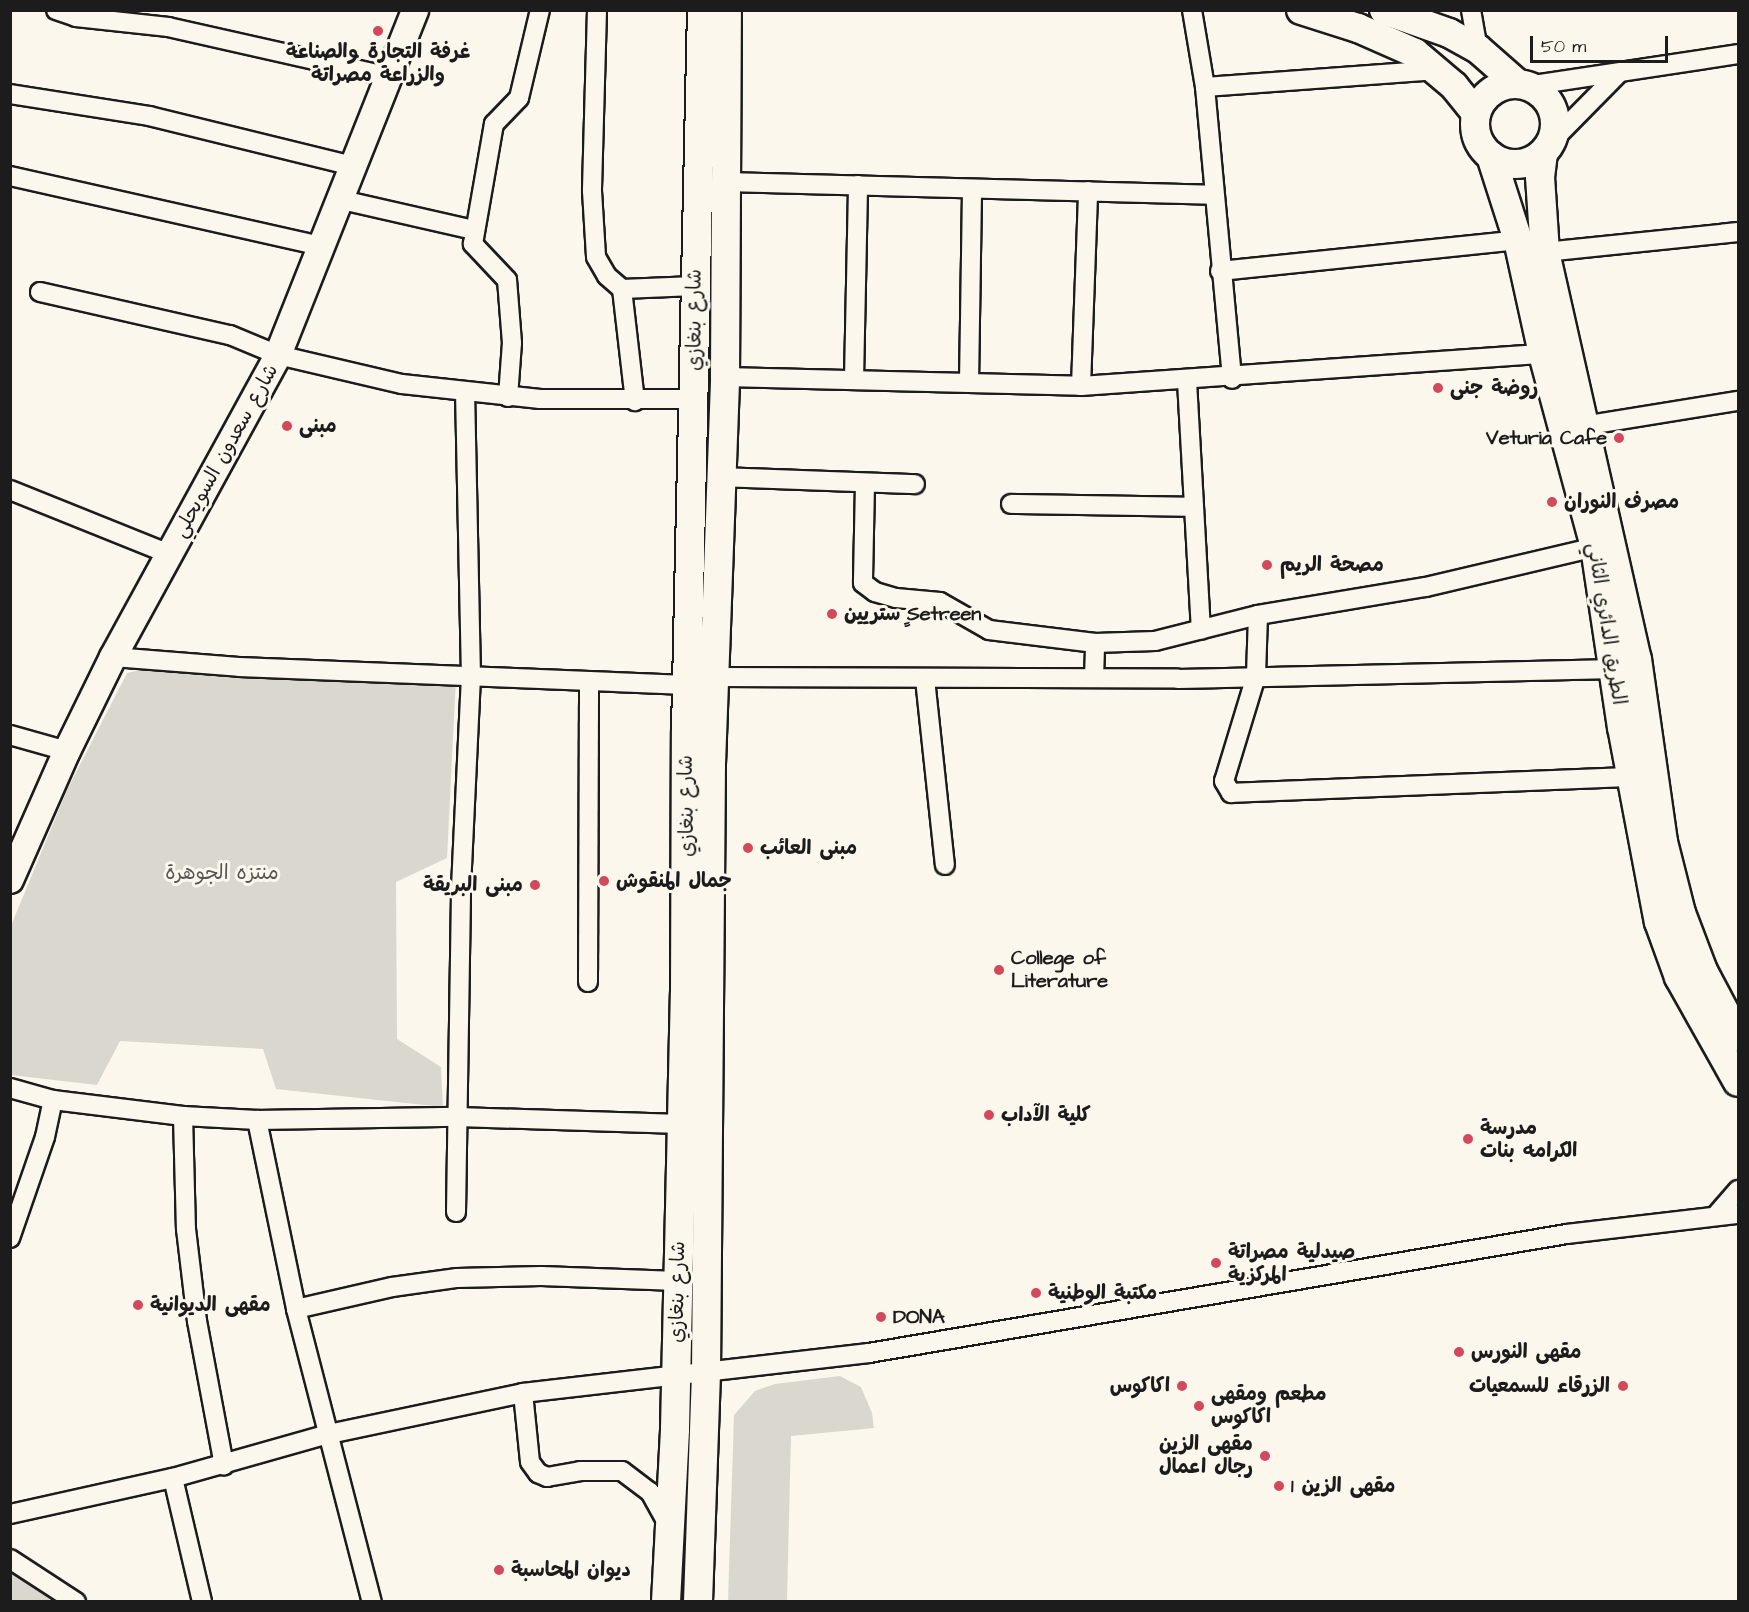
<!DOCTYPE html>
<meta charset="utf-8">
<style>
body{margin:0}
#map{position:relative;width:1749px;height:1612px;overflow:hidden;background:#fbf7ec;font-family:"Architects Daughter","Playpen Sans Arabic",sans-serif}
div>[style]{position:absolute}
.green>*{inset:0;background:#dad7ce}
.roads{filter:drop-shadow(2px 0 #1c1c1c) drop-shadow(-2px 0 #1c1c1c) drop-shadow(0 2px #1c1c1c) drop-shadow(0 -2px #1c1c1c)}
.street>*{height:18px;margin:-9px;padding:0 9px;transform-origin:9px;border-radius:9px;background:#fbf7ec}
.secondary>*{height:26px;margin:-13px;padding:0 13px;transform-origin:13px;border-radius:13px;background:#fbf7ec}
.primary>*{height:28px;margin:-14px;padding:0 14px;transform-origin:14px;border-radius:14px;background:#fbf7ec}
.primary>.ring{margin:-14px;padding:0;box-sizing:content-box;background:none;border:28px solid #fbf7ec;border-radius:50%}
.dots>*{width:16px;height:16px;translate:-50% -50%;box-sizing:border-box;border:3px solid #fbf7ec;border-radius:50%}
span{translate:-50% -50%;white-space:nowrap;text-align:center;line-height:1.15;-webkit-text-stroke:6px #fbf7ec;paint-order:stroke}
.poi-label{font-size:20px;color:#1c1c1c;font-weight:700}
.left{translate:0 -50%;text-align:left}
.right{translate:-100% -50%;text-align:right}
.street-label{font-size:20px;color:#1c1c1c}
.park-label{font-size:20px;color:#555451}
.frame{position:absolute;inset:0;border:12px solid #1c1c1c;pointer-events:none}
.scale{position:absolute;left:1530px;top:36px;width:138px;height:27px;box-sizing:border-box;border:3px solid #1c1c1c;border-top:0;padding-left:8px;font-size:18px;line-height:21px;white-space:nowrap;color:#1c1c1c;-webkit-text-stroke:4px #fbf7ec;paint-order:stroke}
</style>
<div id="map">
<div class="green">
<div style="clip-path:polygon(160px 665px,205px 674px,456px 678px,447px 858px,396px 882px,397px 1039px,441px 1067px,443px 1107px,276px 1089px,263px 1049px,120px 1041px,97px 1085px,11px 1075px,10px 928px,67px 790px,127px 673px)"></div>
<div style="clip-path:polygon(840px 1376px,861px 1387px,872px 1413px,874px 1428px,791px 1436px,787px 1601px,728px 1601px,734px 1415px,755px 1391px,775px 1384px)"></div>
<div style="clip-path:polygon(11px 1571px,60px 1601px,11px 1601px)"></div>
</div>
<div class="roads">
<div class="street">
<div style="left:56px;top:10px;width:21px;rotate:19deg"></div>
<div style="left:76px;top:17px;width:93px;rotate:6.2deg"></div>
<div style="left:168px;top:27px;width:228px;rotate:12.7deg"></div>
<div style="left:597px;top:10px;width:181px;rotate:91.6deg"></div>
<div style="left:592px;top:191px;width:66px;rotate:86.5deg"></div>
<div style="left:596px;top:257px;width:22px;rotate:60deg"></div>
<div style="left:607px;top:276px;width:20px;rotate:41deg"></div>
<div style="left:622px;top:289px;width:73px;rotate:-2.4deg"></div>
<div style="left:1192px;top:10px;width:78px;rotate:80.4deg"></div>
<div style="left:1205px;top:87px;width:293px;rotate:84.7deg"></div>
<div style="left:1471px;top:10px;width:40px;rotate:80deg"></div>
<div style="left:1527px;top:86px;width:213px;rotate:-8.6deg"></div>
<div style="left:1205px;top:87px;width:233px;rotate:-4.2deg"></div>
<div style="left:10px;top:94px;width:141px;rotate:9deg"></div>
<div style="left:149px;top:116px;width:213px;rotate:13.8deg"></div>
<div style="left:1550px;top:143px;width:97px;rotate:-45.4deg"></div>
<div style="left:10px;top:176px;width:322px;rotate:12.7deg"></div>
<div style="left:725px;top:182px;width:488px;rotate:1.5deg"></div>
<div style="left:342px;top:200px;width:135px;rotate:12.8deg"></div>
<div style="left:1545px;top:252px;width:194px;rotate:-5.9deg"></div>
<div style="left:1220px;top:271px;width:300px;rotate:-5.9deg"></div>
<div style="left:622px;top:289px;width:113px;rotate:83.4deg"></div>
<div style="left:40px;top:292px;width:195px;rotate:12.8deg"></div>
<div style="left:230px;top:335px;width:52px;rotate:22.6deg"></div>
<div style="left:278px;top:355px;width:127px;rotate:13.2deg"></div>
<div style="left:402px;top:384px;width:139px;rotate:6.2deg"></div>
<div style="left:540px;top:399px;width:155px"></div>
<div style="left:725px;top:377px;width:356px;rotate:1.4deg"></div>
<div style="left:1081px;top:386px;width:463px;rotate:-4deg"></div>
<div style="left:854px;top:379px;width:194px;rotate:-88.8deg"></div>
<div style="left:1187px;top:381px;width:249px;rotate:86.8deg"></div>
<div style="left:969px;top:383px;width:194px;rotate:-89.1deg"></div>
<div style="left:1081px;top:386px;width:195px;rotate:-87.9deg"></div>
<div style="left:508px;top:397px;width:54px;rotate:-85.8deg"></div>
<div style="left:512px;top:343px;width:63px;rotate:-94.5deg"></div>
<div style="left:507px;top:280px;width:50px;rotate:-133.4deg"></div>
<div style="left:473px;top:244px;width:122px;rotate:-80.1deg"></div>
<div style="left:494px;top:124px;width:36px;rotate:-46deg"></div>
<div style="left:519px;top:98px;width:90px;rotate:-76.6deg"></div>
<div style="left:1583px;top:426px;width:157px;rotate:-9.2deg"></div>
<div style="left:721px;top:477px;width:194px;rotate:2.1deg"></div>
<div style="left:865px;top:484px;width:99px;rotate:91.2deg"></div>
<div style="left:863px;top:583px;width:15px;rotate:37deg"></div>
<div style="left:875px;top:592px;width:22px;rotate:16deg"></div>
<div style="left:896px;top:598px;width:44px;rotate:5.2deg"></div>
<div style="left:940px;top:602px;width:56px;rotate:29.7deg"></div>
<div style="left:989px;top:630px;width:107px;rotate:7deg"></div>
<div style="left:1095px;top:643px;width:60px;rotate:-1.9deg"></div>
<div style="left:1155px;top:641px;width:106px;rotate:-14.2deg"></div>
<div style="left:1258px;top:615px;width:170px;rotate:-9.5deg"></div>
<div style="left:1426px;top:587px;width:174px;rotate:-13.3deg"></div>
<div style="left:10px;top:490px;width:171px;rotate:21.9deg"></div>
<div style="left:1011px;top:504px;width:183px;rotate:0.9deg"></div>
<div style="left:1258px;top:615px;width:61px;rotate:91.9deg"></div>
<div style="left:1256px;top:676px;width:110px;rotate:106.9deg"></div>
<div style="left:1224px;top:781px;width:14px;rotate:60deg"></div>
<div style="left:1231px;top:793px;width:401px;rotate:-2.3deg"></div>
<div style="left:113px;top:657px;width:126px;rotate:4.5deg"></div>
<div style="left:239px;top:667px;width:448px;rotate:2.3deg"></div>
<div style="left:714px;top:677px;width:464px;rotate:0.2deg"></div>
<div style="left:1178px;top:679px;width:438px;rotate:-1.3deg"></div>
<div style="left:1094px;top:677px;width:34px;rotate:-88deg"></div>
<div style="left:925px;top:679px;width:187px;rotate:83.9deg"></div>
<div style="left:10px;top:735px;width:59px;rotate:15.7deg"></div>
<div style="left:588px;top:982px;width:301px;rotate:-89.8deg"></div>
<div style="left:10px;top:1088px;width:45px;rotate:15.6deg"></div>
<div style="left:53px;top:1100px;width:131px;rotate:7deg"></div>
<div style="left:183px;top:1116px;width:74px;rotate:3.1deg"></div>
<div style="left:257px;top:1120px;width:201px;rotate:-0.9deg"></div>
<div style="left:458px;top:1117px;width:223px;rotate:1.8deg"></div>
<div style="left:183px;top:1116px;width:113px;rotate:88.5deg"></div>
<div style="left:186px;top:1229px;width:93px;rotate:83.2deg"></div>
<div style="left:197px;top:1321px;width:147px;rotate:79.4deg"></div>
<div style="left:257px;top:1120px;width:193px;rotate:78.3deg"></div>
<div style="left:296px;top:1309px;width:303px;rotate:75.5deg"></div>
<div style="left:456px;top:1212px;width:324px;rotate:-89.1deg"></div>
<div style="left:461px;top:888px;width:211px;rotate:-87.3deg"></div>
<div style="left:471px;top:677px;width:283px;rotate:-91.2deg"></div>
<div style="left:1717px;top:1214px;width:32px;rotate:-49deg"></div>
<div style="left:10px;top:1238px;width:107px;rotate:-70.9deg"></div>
<div style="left:45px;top:1137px;width:38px;rotate:-78deg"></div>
<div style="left:296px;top:1309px;width:98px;rotate:-12.9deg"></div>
<div style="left:392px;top:1287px;width:66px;rotate:-7.9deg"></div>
<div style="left:457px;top:1278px;width:84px;rotate:-1.4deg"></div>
<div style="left:541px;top:1276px;width:137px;rotate:2.1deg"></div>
<div style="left:523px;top:1393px;width:69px;rotate:84.2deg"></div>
<div style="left:530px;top:1462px;width:14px;rotate:54deg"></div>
<div style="left:538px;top:1473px;width:10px;rotate:24deg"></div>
<div style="left:547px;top:1477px;width:34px;rotate:-10deg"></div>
<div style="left:580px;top:1471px;width:42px"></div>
<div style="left:622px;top:1471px;width:35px;rotate:37deg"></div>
<div style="left:650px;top:1492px;width:38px;rotate:61deg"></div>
<div style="left:173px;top:1478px;width:127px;rotate:76.8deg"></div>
<div style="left:10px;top:1514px;width:167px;rotate:-12.5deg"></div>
<div style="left:173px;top:1478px;width:162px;rotate:-15.8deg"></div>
<div style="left:329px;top:1434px;width:198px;rotate:-11.9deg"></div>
<div style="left:523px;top:1393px;width:348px;rotate:-6.6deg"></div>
<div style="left:869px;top:1353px;width:708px;rotate:-9.68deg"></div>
<div style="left:1567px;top:1234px;width:172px;rotate:-6.7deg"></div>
<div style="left:10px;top:1559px;width:79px;rotate:33.1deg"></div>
</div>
<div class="secondary">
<div style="left:10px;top:880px;width:141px;rotate:-66.2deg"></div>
<div style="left:67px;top:751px;width:105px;rotate:-63.9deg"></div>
<div style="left:113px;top:657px;width:344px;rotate:-61.3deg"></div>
<div style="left:278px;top:355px;width:371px;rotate:-68.3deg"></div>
</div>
<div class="primary">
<div style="left:1301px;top:10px;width:60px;rotate:17.5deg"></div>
<div style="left:1358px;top:28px;width:62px;rotate:23.7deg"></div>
<div style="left:1415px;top:53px;width:51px;rotate:40.2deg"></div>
<div style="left:1454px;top:86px;width:35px;rotate:51deg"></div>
<div style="left:1384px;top:10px;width:69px;rotate:19.5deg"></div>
<div style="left:1449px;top:33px;width:33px;rotate:29deg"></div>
<div style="left:1478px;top:49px;width:53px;rotate:41.2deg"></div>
<div class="ring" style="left:1475px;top:84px;width:52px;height:52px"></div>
<div style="left:1543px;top:153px;width:24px;rotate:97deg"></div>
<div style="left:1540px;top:177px;width:75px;rotate:86.2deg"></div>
<div style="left:1545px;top:252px;width:417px;rotate:77.3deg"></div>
<div style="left:1637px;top:659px;width:185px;rotate:81.9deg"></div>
<div style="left:1663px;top:842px;width:73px;rotate:75.8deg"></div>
<div style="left:1681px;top:913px;width:62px;rotate:69.2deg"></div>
<div style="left:1703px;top:971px;width:75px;rotate:62.1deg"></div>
<div style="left:1491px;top:156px;width:88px;rotate:72.2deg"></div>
<div style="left:1518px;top:240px;width:117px;rotate:77.6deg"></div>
<div style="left:1543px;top:354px;width:200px;rotate:74.9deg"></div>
<div style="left:1595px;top:547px;width:182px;rotate:81.5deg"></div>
<div style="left:1622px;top:727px;width:198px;rotate:79.3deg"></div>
<div style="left:1659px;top:922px;width:59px;rotate:70deg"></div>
<div style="left:1679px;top:977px;width:120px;rotate:60.7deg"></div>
<div style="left:666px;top:1602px;width:173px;rotate:-87deg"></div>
<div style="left:675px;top:1429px;width:436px;rotate:-88.7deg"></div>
<div style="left:685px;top:993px;width:262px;rotate:-89.8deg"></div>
<div style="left:686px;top:731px;width:721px;rotate:-88.73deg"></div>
<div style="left:698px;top:1602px;width:228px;rotate:-88deg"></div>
<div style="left:706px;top:1374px;width:610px;rotate:-89.53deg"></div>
<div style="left:711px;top:764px;width:387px;rotate:-87.9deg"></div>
<div style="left:725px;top:377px;width:367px;rotate:-89.7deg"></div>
</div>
</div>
<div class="dots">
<div style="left:378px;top:31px;background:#d1495b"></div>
<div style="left:1438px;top:388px;background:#d1495b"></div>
<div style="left:287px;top:426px;background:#d1495b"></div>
<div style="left:1619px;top:438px;background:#d1495b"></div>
<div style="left:1552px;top:502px;background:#d1495b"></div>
<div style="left:1267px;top:565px;background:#d1495b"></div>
<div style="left:832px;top:614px;background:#d1495b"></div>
<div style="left:748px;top:848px;background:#d1495b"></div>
<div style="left:604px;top:881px;background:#d1495b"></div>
<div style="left:535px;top:885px;background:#d1495b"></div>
<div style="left:999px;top:970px;background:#d1495b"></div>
<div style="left:989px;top:1115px;background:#d1495b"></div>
<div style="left:1468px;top:1139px;background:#d1495b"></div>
<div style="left:1216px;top:1263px;background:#d1495b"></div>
<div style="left:1036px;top:1293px;background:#d1495b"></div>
<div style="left:138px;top:1305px;background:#d1495b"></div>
<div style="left:881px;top:1317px;background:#d1495b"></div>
<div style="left:1459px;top:1352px;background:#d1495b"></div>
<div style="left:1182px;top:1386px;background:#d1495b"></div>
<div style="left:1623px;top:1386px;background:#d1495b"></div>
<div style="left:1199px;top:1406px;background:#d1495b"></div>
<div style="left:1265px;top:1456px;background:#d1495b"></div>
<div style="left:1279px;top:1486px;background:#d1495b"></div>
<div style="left:499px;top:1570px;background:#d1495b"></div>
</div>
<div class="poi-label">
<span style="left:378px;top:64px">غرفة التجارة والصناعة<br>والزراعة مصراتة</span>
<span class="left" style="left:1450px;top:388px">روضة جنى</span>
<span class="left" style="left:299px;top:426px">مبنى</span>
<span class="right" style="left:1607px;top:438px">Veturia Cafe</span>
<span class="left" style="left:1564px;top:502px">مصرف النوران</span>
<span class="left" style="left:1280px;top:565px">مصحة الريم</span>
<span class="left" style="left:844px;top:614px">ستريين ٍSetreen</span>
<span class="left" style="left:760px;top:848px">مبنى العائب</span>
<span class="left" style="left:616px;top:881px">جمال المنقوش</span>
<span class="right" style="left:523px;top:885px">مبنى البريقة</span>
<span class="left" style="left:1011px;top:970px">College of<br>Literature</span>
<span class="left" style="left:1001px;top:1115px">كلية الآداب</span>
<span class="left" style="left:1480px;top:1140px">مدرسة<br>الكرامه بنات</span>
<span class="left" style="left:1228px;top:1264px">صيدلية مصراتة<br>المركزية</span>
<span class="left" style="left:1048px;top:1293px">مكتبة الوطنية</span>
<span class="left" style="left:150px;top:1305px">مقهى الديوانية</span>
<span class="left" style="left:893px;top:1317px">DONA</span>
<span class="left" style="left:1471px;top:1352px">مقهى النورس</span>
<span class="right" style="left:1170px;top:1386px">اكاكوس</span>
<span class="right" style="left:1610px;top:1386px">الزرقاء للسمعيات</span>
<span class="left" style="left:1211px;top:1406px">مطعم ومقهى<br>اكاكوس</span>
<span class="right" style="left:1253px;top:1456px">مقهى الزين<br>رجال اعمال</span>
<span class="left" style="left:1291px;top:1486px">مقهى الزين 1</span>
<span class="left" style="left:511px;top:1570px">ديوان المحاسبة</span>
</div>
<div class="street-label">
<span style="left:695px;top:320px;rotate:-90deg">شارع بنغازي</span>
<span style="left:226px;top:451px;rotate:-61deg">شارع سعدون السويحلي</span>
<span style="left:1606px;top:624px;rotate:81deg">الطريق الدائري الثاني</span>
<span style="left:687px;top:806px;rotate:-91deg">شارع بنغازي</span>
<span style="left:678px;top:1292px;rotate:-89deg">شارع بنغازي</span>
</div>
<div class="park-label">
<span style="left:222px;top:873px">منتزه الجوهرة</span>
</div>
<div class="frame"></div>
<div class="scale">50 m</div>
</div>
